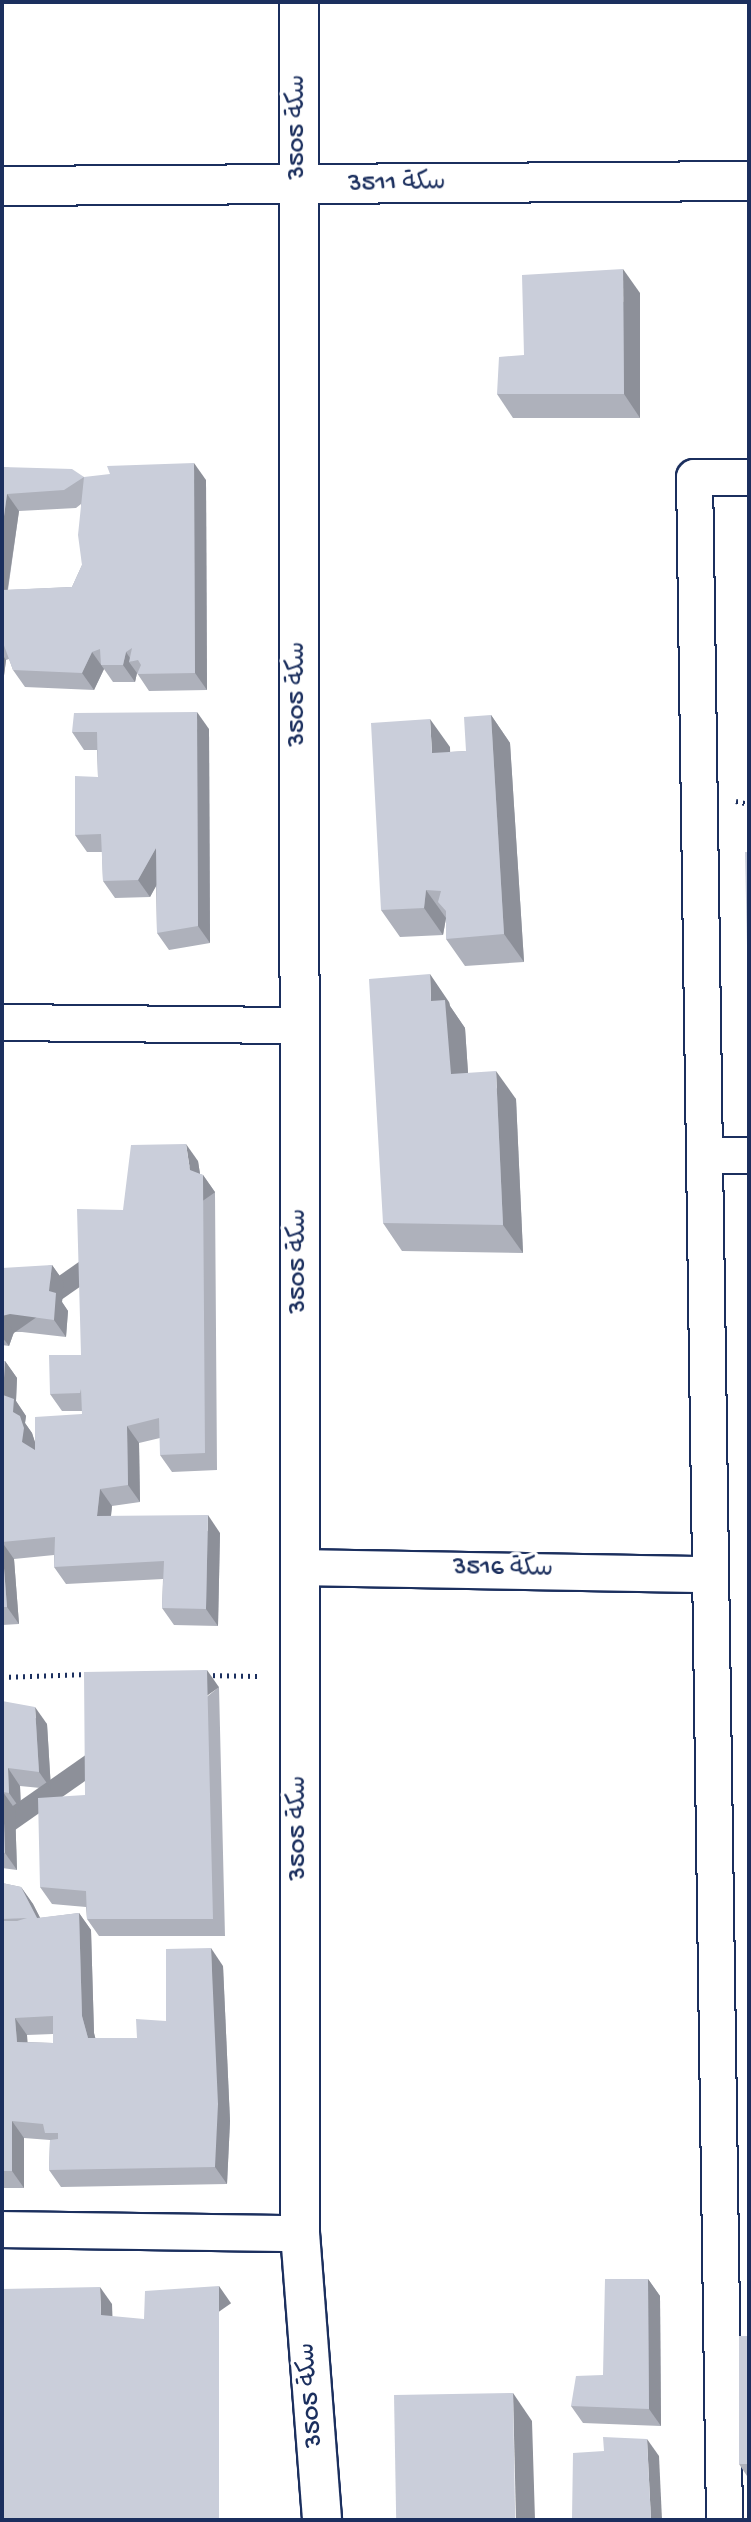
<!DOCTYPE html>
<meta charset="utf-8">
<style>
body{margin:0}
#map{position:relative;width:751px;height:2522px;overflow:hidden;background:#fff;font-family:"Gochi Hand","Playpen Sans Arabic",sans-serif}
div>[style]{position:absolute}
.path>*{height:4.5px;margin-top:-2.25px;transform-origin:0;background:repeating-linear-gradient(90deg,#1b2f5e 0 2px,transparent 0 7px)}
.roads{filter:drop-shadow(2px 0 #1b2f5e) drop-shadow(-2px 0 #1b2f5e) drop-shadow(0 2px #1b2f5e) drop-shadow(0 -2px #1b2f5e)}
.street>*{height:35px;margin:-17.5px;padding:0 17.5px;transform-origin:17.5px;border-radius:17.5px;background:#fff}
.secondary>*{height:38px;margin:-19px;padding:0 19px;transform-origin:19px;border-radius:19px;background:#fff}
.wall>*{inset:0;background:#aeb1bb}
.shaded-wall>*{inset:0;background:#8d9099;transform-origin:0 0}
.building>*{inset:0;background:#caceda;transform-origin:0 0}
span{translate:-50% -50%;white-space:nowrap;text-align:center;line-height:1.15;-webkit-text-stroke:7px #fff;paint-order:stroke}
.street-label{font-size:26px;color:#1b2f5e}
.frame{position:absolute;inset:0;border:4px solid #1b2f5e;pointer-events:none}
</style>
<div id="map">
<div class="path">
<div style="left:736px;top:801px;width:13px;rotate:13deg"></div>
<div style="left:206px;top:1675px;width:54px;rotate:1.1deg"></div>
<div style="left:2px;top:1677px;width:86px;rotate:-2deg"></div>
</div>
<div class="roads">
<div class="street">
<div style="left:2px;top:1022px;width:297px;rotate:0.6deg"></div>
<div style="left:706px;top:1155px;width:43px"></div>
<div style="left:300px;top:1567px;width:407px;rotate:1deg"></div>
<div style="left:2px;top:2229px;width:298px;rotate:0.8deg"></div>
<div style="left:724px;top:2520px;width:2043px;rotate:-90.84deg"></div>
<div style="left:694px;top:477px;width:55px"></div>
</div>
<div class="secondary">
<div style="left:299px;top:2px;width:2231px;rotate:89.97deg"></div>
<div style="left:300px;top:2233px;width:288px;rotate:85.6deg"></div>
<div style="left:2px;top:186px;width:747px;rotate:-0.38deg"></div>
</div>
</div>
<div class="wall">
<div style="clip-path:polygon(640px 293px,640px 418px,513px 418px,497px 394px,524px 355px)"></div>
<div style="clip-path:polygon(evenodd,2px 467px,84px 477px,206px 480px,207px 690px,149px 691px,137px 673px,135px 682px,113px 682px,104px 669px,94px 690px,25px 687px,13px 670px,9px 659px,6px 660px,2px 691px,2px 467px,81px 504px,82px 565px,72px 587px,8px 590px,19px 511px,76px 508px,81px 504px)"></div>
<div style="clip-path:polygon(491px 715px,510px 743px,524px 962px,465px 966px,446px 939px,446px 918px,443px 935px,400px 937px,381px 910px,450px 747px,450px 752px,466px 751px)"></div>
<div style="clip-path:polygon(209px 729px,210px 943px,169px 950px,157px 933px,156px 885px,150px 897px,115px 898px,103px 881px,102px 852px,87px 852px,75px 835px,98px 777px,97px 750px,84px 750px,72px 732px)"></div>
<div style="clip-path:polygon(449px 1002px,450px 1006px,465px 1028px,468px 1073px,516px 1099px,523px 1253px,402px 1251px,383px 1223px)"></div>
<div style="clip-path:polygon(198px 1161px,200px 1174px,203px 1175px,215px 1192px,217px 1470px,172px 1472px,160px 1455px,160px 1438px,139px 1443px,140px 1502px,112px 1506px,111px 1516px,220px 1533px,218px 1626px,174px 1625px,162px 1608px,163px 1579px,66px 1584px,54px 1567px,54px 1555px,14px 1559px,19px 1624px,2px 1625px,2px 1361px,5px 1361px,17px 1378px,16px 1401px,26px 1416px,25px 1423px,32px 1433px,35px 1443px,82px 1414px,82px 1411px,62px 1411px,50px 1394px,81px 1355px,123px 1210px)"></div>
<div style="clip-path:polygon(52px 1265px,64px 1282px,62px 1302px,68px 1311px,66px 1337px,22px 1332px,14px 1332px,9px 1346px,2px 1345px,2px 1276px)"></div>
<div style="clip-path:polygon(219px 1687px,225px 1936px,99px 1936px,87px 1919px,86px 1907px,52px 1904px,40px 1887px,85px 1795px)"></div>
<div style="clip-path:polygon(2px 1701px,47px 1724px,51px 1789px,20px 1786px,21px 1810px,15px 1809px,17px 1870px,2px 1868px)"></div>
<div style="clip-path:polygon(evenodd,2px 1883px,21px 1887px,33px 1904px,40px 1918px,79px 1913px,91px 1930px,94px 2033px,95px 2038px,137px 2038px,166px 2021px,223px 1966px,230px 2121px,227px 2184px,61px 2187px,49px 2170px,50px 2140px,24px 2138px,24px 2188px,2px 2188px,2px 1883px,53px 2034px,53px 2043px,27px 2042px,27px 2035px,53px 2034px)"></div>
<div style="clip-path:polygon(648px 2279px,660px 2296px,661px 2426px,583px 2423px,571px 2406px,603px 2375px)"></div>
<div style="clip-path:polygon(749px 2336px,749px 2479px,739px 2464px)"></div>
</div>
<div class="shaded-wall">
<div style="clip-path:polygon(623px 269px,640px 293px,640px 418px,624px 394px)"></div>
<div style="clip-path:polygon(194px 463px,206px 480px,207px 690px,195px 673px)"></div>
<div style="clip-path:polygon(7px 494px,19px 511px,5px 607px,2px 602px,2px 531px)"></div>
<div style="clip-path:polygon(92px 652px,104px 669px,94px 690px,82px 673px)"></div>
<div style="clip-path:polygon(126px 652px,132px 661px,129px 662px,137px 673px,135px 682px,123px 665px)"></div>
<div style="clip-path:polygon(2px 654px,6px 660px,2px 691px)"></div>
<div style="clip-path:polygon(197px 712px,209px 729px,210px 943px,198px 926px)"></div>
<div style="clip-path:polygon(491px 715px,510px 743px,524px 962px,504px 934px)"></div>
<div style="clip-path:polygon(430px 719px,450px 747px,451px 781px,432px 753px)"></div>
<div style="clip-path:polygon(156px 848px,168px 865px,150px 897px,138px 880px)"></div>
<div style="clip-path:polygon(426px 890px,446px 918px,443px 935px,424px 908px)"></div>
<div style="clip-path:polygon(430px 974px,449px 1002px,450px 1006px,465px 1028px,470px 1102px,451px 1074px,431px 1001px)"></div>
<div style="clip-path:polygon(496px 1071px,516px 1099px,523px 1253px,503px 1225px)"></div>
<div style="clip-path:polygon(186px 1144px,198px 1161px,202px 1187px,190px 1170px)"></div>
<div style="left:203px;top:1175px;width:21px;height:278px;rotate:55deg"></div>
<div style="clip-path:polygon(52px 1265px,64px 1282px,62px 1302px,68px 1311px,66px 1337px,54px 1320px,49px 1291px)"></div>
<div style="clip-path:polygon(2px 1315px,14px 1332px,9px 1346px,2px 1337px)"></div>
<div style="clip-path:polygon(5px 1361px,17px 1378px,16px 1401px,26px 1416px,25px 1423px,32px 1433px,36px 1445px,34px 1459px,22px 1442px,13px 1412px,3px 1395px)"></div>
<div style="clip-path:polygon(127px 1426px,139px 1443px,140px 1502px,128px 1485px)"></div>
<div style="clip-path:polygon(100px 1489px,112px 1506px,109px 1533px,97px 1516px)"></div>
<div style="clip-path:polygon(208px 1515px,220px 1533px,218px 1626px,206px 1609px)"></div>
<div style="clip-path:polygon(2px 1542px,14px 1559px,19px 1624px,7px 1607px)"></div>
<div style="left:207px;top:1670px;width:21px;height:249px;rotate:55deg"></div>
<div style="clip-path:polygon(35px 1707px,47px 1724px,51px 1789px,39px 1772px)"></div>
<div style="clip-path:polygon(8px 1768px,20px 1786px,21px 1810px,9px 1793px)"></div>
<div style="clip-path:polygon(3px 1792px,15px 1809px,17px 1870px,5px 1853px)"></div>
<div style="clip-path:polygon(21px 1887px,33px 1904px,49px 1935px,37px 1918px)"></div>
<div style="clip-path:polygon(79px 1913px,91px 1930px,94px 2033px,100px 2055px,88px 2038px,82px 2016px)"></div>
<div style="clip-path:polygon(211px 1948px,223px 1966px,230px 2121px,227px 2184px,215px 2167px)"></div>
<div style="clip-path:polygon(15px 2018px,27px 2035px,29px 2059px,17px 2042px)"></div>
<div style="clip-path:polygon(12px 2121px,24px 2138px,24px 2188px,12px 2171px)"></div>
<div style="clip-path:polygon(648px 2279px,660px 2296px,661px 2426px,649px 2409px)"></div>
<div style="left:219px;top:2286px;width:21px;height:234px;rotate:55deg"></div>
<div style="clip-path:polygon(100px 2287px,112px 2304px,113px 2332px,101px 2315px)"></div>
<div style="clip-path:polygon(513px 2393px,532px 2421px,535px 2520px,516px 2520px)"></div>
<div style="clip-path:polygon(647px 2439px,659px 2456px,662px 2520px,651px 2520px)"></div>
</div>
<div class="building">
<div style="clip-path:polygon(623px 269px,624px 394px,497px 394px,499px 357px,524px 355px,522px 275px)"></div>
<div style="clip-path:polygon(194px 463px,195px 673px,137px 674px,141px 665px,138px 660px,129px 662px,132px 648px,126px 652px,123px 665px,101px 665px,100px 649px,92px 652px,82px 673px,13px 670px,2px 640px,2px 590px,72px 587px,82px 565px,78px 535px,84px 477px,110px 474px,107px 466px)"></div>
<div style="clip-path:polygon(2px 467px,72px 469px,84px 477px,64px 490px,7px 494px,2px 531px)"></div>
<div style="clip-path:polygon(197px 712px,198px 926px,157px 933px,156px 848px,138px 880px,103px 881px,101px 834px,75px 835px,75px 776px,98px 777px,97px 732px,72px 732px,74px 713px)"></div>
<div style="clip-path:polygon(491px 715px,504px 934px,446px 939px,446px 911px,438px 902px,441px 891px,426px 890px,424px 908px,381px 910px,371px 723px,430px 719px,432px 753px,466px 751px,464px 717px)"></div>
<div style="clip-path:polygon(745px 852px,749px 852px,749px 1040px)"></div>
<div style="clip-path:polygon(430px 974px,431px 1001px,445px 1000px,451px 1074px,496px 1071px,503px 1225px,383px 1223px,369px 979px)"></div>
<div style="clip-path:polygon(186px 1144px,190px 1170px,203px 1175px,205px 1453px,160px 1455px,159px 1418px,127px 1426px,128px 1485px,100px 1489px,97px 1516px,208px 1515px,206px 1609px,162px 1608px,164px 1561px,54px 1567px,55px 1537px,2px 1542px,7px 1607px,2px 1607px,2px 1361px,5px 1361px,3px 1395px,14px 1399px,13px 1412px,20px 1416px,24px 1428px,22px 1442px,35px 1450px,35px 1417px,82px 1414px,81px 1389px,80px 1393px,50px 1394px,49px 1355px,81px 1355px,77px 1209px,123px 1210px,131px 1145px)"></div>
<div style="clip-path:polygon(52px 1265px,49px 1291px,56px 1293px,54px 1320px,10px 1314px,2px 1316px,2px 1268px)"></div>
<div style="clip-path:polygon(207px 1670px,213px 1919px,87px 1919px,86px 1891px,40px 1887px,38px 1798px,85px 1795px,84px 1672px)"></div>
<div style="clip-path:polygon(2px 1701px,35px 1707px,39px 1772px,8px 1768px,9px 1793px,3px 1792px,5px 1853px,2px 1852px)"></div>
<div style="clip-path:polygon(evenodd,2px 1883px,21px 1887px,37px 1918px,79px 1913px,82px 2016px,88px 2038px,137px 2038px,136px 2019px,166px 2021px,166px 1949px,211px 1948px,218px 2104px,215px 2167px,49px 2170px,50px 2140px,58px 2139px,58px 2133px,45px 2133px,43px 2124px,12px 2121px,12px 2171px,2px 2171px,2px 1921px,17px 1921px,27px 1918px,2px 1919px,2px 1883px,53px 2016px,53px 2043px,17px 2042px,15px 2018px,53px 2016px)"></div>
<div style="clip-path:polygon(605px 2279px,648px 2279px,649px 2409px,571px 2406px,576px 2376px,603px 2375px)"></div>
<div style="clip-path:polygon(219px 2286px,219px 2520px,2px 2520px,2px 2289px,100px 2287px,101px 2315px,144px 2319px,145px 2291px)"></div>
<div style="left:739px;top:2336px;width:10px;height:128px"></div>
<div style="left:513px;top:2393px;width:127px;height:119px;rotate:89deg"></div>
<div style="clip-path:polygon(603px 2437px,647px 2439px,651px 2520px,581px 2520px,581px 2519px,572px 2518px,573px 2453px,604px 2451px)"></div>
</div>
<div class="street-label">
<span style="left:299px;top:127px;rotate:-90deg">سكة 3505</span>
<span style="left:397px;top:185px;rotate:-1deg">سكة 3511</span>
<span style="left:299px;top:694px;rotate:-90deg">سكة 3505</span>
<span style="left:300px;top:1261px;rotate:-90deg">سكة 3505</span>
<span style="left:503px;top:1570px;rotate:1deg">سكة 3516</span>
<span style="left:300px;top:1828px;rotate:-90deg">سكة 3505</span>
<span style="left:312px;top:2395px;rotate:-94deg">سكة 3505</span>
</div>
<div class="frame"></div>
</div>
